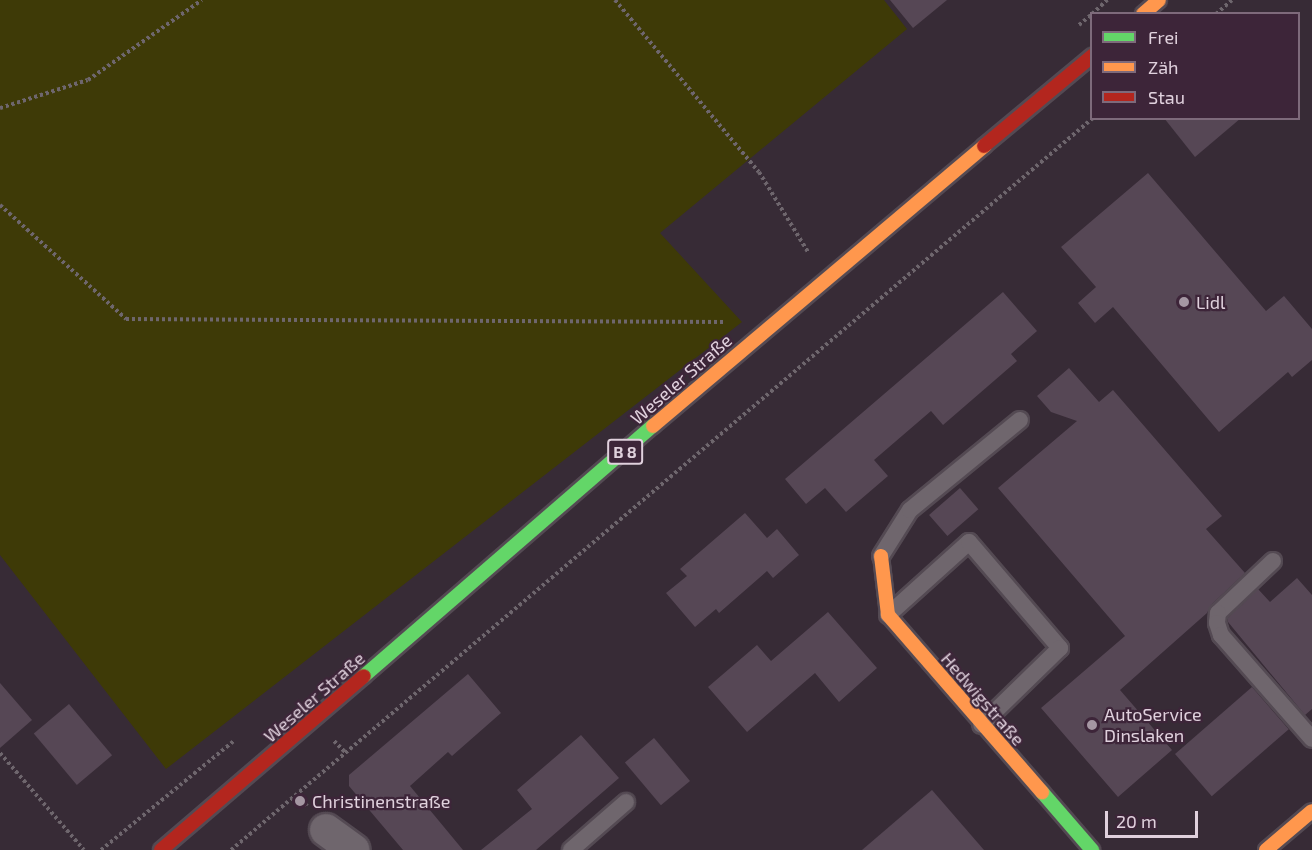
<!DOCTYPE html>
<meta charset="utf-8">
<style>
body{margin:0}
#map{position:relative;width:1312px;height:850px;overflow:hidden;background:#372b36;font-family:"Exo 2",sans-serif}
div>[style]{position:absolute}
.green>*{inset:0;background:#3e3a07}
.building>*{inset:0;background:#564755;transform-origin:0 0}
.path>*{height:4px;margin-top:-2px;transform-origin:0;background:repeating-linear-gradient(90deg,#6e666d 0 3px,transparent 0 6px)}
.roads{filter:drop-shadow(2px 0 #544a53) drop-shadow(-2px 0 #544a53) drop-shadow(0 2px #544a53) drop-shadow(0 -2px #544a53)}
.lane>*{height:16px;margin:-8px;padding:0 8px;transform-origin:8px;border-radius:8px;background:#6f666d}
.street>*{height:32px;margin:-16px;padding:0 16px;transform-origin:16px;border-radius:16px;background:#6f666d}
.fast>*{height:14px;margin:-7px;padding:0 7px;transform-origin:7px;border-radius:7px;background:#63d668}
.slow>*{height:14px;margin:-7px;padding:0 7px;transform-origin:7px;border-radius:7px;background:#ff974d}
.jam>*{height:14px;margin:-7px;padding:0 7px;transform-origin:7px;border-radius:7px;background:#b3261e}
.dots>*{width:16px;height:16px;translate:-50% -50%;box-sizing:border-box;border:3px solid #3d2539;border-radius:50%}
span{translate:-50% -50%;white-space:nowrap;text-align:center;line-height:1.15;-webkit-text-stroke:4.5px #3d2539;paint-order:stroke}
.shield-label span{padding:2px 4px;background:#3d2539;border:2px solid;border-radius:4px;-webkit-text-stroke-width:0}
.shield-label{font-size:16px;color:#e0d1dd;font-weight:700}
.poi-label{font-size:18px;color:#e0d1dd}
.left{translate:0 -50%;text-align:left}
.street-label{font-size:18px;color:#e0d1dd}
.legend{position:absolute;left:1090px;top:12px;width:210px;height:108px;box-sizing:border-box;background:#3d2539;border:2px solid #7e6a7b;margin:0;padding:8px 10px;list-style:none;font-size:18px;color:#e0d1dd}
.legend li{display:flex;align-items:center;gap:12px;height:30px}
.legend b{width:30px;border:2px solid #7e6a7b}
.scale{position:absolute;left:1105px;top:811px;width:93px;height:27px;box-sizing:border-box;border:3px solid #e0d1dd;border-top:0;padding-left:8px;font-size:18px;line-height:21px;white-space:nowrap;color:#e0d1dd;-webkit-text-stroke:4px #3d2539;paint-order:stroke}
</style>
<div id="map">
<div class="green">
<div style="clip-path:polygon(0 0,884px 0,907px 29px,660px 233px,742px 322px,166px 769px,0 555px)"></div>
</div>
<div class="building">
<div style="clip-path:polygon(890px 0,947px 0,913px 28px)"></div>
<div style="clip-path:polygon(1164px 118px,1241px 118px,1195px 157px)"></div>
<div style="clip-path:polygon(1148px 173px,1266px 311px,1284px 296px,1312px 329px,1312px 360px,1292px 377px,1288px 372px,1219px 432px,1113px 307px,1095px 323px,1078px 303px,1096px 287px,1061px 247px)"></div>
<div style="clip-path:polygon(1003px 292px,1037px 331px,1011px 354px,1017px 361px,943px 425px,931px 411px,874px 460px,888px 476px,846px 512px,825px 488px,806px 504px,785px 479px)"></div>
<div style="clip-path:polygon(1069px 368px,1099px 402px,1113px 390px,1222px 516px,1206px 529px,1245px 573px,1211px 605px,1207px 613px,1120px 690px,1172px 750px,1118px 797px,1041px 708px,1125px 636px,998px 488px,1077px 421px,1051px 412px,1037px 396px)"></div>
<div style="left:960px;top:488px;width:28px;height:41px;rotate:49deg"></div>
<div style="clip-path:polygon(745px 513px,767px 538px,777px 529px,799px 555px,773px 578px,767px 571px,719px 613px,716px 609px,695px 627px,666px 593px,687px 576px,680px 569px)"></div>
<div style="clip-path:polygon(1297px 578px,1312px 595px,1312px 709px,1305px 715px,1228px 622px,1228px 618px,1258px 589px,1270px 602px)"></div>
<div style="clip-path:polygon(828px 612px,877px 668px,839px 702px,815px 673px,747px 732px,708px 687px,757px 645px,771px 661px)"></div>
<div style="clip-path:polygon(468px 674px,501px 713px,452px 756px,448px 752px,410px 786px,463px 850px,403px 850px,349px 786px,349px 775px)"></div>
<div style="clip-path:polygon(0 683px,32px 720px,0 748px)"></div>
<div style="left:1252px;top:687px;width:56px;height:102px;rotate:49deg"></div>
<div style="left:69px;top:704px;width:67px;height:46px;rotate:50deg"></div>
<div style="clip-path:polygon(581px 735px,619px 778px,536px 850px,481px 850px,532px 809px,517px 790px)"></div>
<div style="left:654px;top:738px;width:56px;height:38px;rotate:50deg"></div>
<div style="clip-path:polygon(932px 790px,984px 850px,862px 850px)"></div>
</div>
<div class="path">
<div style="left:615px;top:0;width:224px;rotate:50.1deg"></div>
<div style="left:759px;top:172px;width:94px;rotate:58.5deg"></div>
<div style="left:1092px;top:14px;width:21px;rotate:-43deg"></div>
<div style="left:1216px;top:14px;width:21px;rotate:-41deg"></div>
<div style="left:1079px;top:25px;width:17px;rotate:-40deg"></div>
<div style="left:0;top:108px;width:92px;rotate:-17.7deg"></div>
<div style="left:88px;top:80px;width:139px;rotate:-35.1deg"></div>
<div style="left:0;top:205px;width:170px;rotate:42.1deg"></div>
<div style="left:126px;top:319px;width:600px;rotate:0.29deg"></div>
<div style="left:334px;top:741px;width:17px;rotate:45deg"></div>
<div style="left:0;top:753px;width:128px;rotate:49.1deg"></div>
<div style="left:298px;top:794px;width:15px;rotate:53deg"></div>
<div style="left:101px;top:850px;width:173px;rotate:-39.4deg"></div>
<div style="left:231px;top:850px;width:1131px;rotate:-40.34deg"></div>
</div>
<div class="roads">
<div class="lane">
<div style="left:881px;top:556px;width:54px;rotate:-57.8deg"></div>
<div style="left:910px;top:510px;width:142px;rotate:-39.3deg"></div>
<div style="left:1273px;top:561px;width:76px;rotate:136.6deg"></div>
<div style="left:1218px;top:613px;width:10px;rotate:96deg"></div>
<div style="left:1217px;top:623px;width:13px;rotate:72deg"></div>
<div style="left:1221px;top:635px;width:138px;rotate:48.8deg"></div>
<div style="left:888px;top:615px;width:109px;rotate:-42deg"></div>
<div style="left:969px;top:542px;width:140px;rotate:49.4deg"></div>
<div style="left:1060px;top:648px;width:110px;rotate:135.7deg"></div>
<div style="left:571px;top:850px;width:73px;rotate:-41.1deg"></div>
</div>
<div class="street">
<div style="left:326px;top:830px;width:34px;rotate:36deg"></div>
</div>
<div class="fast">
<div style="left:364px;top:676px;width:382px;rotate:-40.9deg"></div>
<div style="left:1042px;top:792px;width:77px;rotate:49.2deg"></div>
</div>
<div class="slow">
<div style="left:1143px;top:14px;width:21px;rotate:-41deg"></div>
<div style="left:653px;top:426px;width:434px;rotate:-40.2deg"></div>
<div style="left:881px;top:556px;width:59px;rotate:83.2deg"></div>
<div style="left:888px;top:615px;width:235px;rotate:49deg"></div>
<div style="left:1266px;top:850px;width:60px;rotate:-40.3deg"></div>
</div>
<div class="jam">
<div style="left:984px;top:146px;width:141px;rotate:-39.8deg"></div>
<div style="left:161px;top:850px;width:267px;rotate:-40.6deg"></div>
</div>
</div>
<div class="dots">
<div style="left:1184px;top:302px;background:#a597a3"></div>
<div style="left:1092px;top:725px;background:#a597a3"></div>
<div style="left:300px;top:801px;background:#a597a3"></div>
</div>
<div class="shield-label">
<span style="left:625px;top:452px">B 8</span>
</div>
<div class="poi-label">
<span class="left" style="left:1196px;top:302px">Lidl</span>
<span class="left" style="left:1104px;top:725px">AutoService<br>Dinslaken</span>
<span class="left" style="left:312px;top:801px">Christinenstraße</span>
</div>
<div class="street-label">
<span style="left:681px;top:379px;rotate:-41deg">Weseler Straße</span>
<span style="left:314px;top:697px;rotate:-41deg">Weseler Straße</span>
<span style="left:983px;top:699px;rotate:49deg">Hedwigstraße</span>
</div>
<ul class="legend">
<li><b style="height:8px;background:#63d668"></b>Frei</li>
<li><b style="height:8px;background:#ff974d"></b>Zäh</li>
<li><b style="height:8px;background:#b3261e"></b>Stau</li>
</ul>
<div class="scale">20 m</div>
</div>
